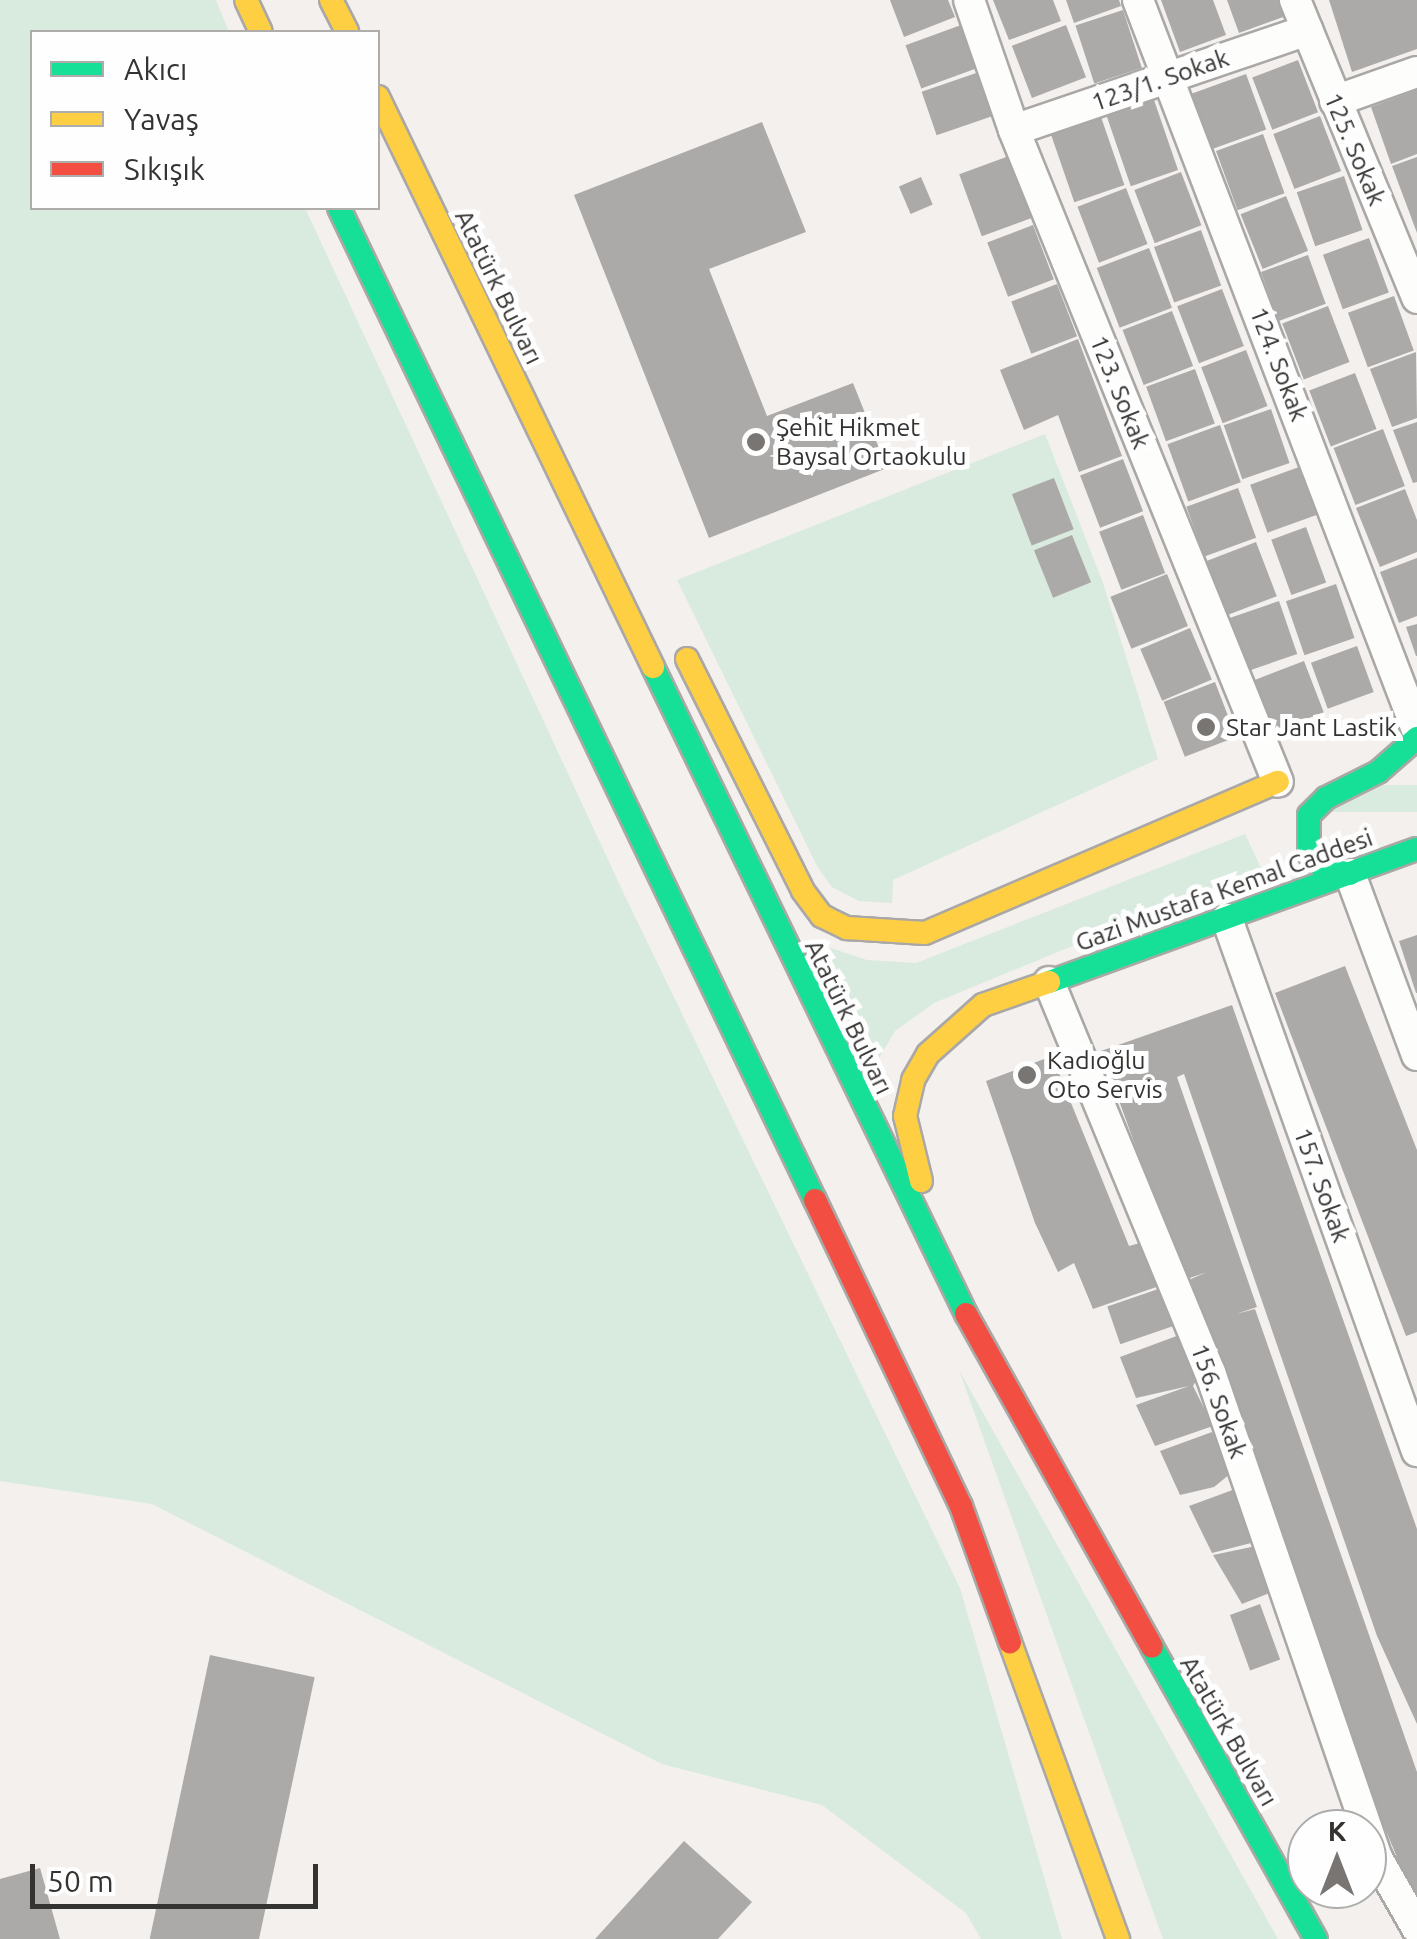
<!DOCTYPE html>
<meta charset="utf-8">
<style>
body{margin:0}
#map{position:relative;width:1417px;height:1939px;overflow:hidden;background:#f3f0ee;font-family:Ubuntu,sans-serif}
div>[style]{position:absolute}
.green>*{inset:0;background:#d9eadf;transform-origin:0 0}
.building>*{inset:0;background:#acaaa8;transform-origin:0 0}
.roads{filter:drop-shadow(2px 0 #aaa8a6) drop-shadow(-2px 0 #aaa8a6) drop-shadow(0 2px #aaa8a6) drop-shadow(0 -2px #aaa8a6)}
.street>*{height:30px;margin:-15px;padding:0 15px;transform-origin:15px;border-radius:15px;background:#fdfdfc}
.fast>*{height:22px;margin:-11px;padding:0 11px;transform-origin:11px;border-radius:11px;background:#16e098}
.slow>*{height:22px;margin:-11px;padding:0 11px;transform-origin:11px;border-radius:11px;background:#ffcf43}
.jam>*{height:22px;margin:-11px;padding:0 11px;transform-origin:11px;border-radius:11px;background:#f24e42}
.dots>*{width:28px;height:28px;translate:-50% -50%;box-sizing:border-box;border:5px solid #fefefe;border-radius:50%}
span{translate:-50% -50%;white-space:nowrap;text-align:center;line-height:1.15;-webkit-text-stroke:10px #fefefe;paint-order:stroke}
.street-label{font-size:25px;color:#353331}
.poi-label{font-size:25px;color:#353331}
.left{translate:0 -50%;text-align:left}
.legend{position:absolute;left:30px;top:30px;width:350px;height:180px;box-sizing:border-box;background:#fefefe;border:2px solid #aeadac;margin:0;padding:12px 18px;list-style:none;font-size:30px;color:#353331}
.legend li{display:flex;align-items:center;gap:20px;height:50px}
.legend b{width:50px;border:2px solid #aeadac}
.north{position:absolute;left:1287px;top:1809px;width:100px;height:100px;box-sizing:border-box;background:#fefefe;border:2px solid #aeadac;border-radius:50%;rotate:0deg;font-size:28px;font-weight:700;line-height:40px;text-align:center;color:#353331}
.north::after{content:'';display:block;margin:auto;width:35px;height:45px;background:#787573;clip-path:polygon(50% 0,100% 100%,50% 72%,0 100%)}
.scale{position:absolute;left:30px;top:1864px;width:288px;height:45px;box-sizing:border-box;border:5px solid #353331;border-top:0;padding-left:12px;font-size:30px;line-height:35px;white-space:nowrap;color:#353331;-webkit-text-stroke:8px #fefefe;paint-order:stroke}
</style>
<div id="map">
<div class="green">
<div style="clip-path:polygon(0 0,216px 0,229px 32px,32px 32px,32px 208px,305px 208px,624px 894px,960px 1588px,1062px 1939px,981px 1939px,966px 1913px,822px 1805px,662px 1764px,152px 1504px,0 1481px)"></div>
<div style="clip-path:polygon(1045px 434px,1103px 583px,1158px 759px,893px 880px,892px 903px,859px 901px,832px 887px,818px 868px,677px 580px)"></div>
<div style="left:1417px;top:785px;width:27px;height:90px;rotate:90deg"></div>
<div style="clip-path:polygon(1245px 834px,1261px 868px,934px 1003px,895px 1031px,874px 1067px,813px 942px,867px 960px,916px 963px)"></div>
<div style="clip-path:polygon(959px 1370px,1278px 1939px,1163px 1939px)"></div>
</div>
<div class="building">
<div style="clip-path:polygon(890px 0,948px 0,955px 17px,904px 37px)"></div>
<div style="clip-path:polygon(993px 0,1053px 0,1061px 21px,1009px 40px)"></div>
<div style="clip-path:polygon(1066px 0,1119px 0,1121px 6px,1074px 23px)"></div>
<div style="clip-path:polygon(1161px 0,1213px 0,1226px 35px,1180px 52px)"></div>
<div style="clip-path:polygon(1227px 0,1280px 0,1286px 16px,1239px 33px)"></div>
<div style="clip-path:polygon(1329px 0,1417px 0,1417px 49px,1352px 72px)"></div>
<div style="left:1123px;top:10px;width:61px;height:50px;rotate:72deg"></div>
<div style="left:961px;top:25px;width:46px;height:59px;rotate:70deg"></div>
<div style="left:1066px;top:25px;width:56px;height:58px;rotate:69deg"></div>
<div style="left:1298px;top:60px;width:56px;height:49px;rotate:69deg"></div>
<div style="left:985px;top:70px;width:46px;height:67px;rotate:71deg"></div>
<div style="left:1246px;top:74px;width:59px;height:58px;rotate:70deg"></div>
<div style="clip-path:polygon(1417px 90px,1417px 154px,1391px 164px,1371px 107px)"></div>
<div style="left:1154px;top:100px;width:74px;height:50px;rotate:71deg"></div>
<div style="left:1320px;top:116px;width:59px;height:50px;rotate:69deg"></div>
<div style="left:1101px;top:117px;width:72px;height:53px;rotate:71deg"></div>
<div style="clip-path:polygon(762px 122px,806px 232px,709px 269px,767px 416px,853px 383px,887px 468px,709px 538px,574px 195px)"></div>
<div style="left:1263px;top:134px;width:63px;height:50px;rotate:70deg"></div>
<div style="left:1009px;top:156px;width:66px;height:53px;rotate:70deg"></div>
<div style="clip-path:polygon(1417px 157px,1417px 233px,1392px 166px)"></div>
<div style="left:1181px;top:172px;width:57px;height:50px;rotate:69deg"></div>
<div style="left:1344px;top:176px;width:57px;height:50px;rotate:71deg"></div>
<div style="left:921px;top:177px;width:30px;height:24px;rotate:67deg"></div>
<div style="left:1126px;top:188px;width:60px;height:52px;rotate:69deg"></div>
<div style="left:1286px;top:196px;width:59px;height:49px;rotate:68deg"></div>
<div style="left:1033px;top:225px;width:58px;height:49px;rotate:69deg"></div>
<div style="left:1201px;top:230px;width:59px;height:50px;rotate:70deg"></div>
<div style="left:1369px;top:238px;width:58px;height:49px;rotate:70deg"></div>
<div style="left:1149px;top:248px;width:64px;height:56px;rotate:69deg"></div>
<div style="left:1308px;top:255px;width:52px;height:50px;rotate:70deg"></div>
<div style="left:1057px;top:284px;width:56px;height:49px;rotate:69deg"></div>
<div style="left:1222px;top:289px;width:61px;height:48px;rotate:69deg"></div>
<div style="left:1394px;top:296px;width:58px;height:49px;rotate:70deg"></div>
<div style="left:1328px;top:306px;width:60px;height:49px;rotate:69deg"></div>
<div style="left:1172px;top:311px;width:59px;height:53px;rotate:69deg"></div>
<div style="clip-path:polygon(1078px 339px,1122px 456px,1079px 472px,1058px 415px,1024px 430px,1000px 370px)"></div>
<div style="left:1246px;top:350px;width:60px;height:48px;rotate:69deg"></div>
<div style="clip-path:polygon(1416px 352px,1417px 418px,1392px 427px,1370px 369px)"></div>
<div style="left:1195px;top:369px;width:58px;height:52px;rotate:70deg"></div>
<div style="left:1355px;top:373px;width:60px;height:49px;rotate:69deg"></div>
<div style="left:1271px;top:409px;width:57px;height:50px;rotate:71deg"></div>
<div style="clip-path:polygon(1417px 422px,1417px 482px,1413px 483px,1393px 430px)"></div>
<div style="left:1220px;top:425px;width:61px;height:56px;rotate:70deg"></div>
<div style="left:1383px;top:429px;width:61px;height:53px;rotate:69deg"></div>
<div style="left:1123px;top:459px;width:56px;height:46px;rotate:69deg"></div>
<div style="left:1299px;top:467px;width:51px;height:52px;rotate:70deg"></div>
<div style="left:1054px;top:478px;width:55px;height:45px;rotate:69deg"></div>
<div style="left:1238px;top:488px;width:53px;height:55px;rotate:70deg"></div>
<div style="clip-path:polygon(1405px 489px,1417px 520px,1417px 552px,1380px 567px,1356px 508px)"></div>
<div style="left:1143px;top:515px;width:62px;height:47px;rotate:69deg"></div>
<div style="left:1306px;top:527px;width:59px;height:37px;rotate:70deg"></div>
<div style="left:1072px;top:535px;width:51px;height:41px;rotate:68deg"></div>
<div style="left:1256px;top:542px;width:58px;height:55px;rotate:69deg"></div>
<div style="clip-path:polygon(1417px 558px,1417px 616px,1399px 623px,1380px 572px)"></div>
<div style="left:1167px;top:574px;width:56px;height:61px;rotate:68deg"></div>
<div style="left:1336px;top:584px;width:57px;height:53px;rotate:71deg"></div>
<div style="left:1279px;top:601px;width:56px;height:56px;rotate:71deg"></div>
<div style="clip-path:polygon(1417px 624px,1417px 656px,1416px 656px,1406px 627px)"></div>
<div style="left:1190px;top:628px;width:56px;height:54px;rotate:67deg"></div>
<div style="left:1357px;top:646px;width:49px;height:49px;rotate:70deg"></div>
<div style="left:1304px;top:661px;width:55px;height:57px;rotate:69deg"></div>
<div style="left:1215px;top:682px;width:59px;height:55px;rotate:69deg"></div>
<div style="clip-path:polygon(1417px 935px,1417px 993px,1416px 993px,1399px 941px)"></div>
<div style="clip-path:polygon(1345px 966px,1417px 1150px,1417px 1332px,1406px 1336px,1275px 993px)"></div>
<div style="clip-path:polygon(1232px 1005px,1417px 1529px,1417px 1724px,1377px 1636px,1184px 1074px,1177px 1077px,1257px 1307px,1236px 1314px,1255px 1309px,1417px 1772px,1417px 1906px,1338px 1714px,1184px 1282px,1207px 1272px,1184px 1280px,1101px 1051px)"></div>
<div style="clip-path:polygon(1052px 1056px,1129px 1246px,1147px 1241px,1165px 1284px,1093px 1309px,1074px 1263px,1058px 1272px,1035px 1223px,986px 1081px)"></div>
<div style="left:1164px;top:1287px;width:40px;height:60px;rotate:71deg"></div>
<div style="clip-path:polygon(1182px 1334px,1199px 1376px,1193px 1386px,1213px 1426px,1155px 1446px,1136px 1405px,1189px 1386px,1136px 1398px,1120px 1357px)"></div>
<div style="clip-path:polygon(1212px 1432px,1230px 1474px,1214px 1487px,1180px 1495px,1160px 1451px)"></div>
<div style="clip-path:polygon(1238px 1488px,1259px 1541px,1212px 1553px,1189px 1506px)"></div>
<div style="clip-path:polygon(1256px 1546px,1277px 1590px,1242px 1604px,1213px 1555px)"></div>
<div style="left:1260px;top:1604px;width:59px;height:32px;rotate:70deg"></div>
<div style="left:210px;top:1655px;width:107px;height:290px;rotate:12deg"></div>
<div style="clip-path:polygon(684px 1841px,752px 1902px,718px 1939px,595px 1939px)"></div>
<div style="clip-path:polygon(40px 1868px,60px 1939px,0 1939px,0 1879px)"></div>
</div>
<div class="roads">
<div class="street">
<div style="left:969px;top:0;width:138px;rotate:70.9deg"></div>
<div style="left:1014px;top:130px;width:703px;rotate:67.96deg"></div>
<div style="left:1138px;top:0;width:781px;rotate:69.08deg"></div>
<div style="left:1295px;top:0;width:322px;rotate:67.7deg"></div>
<div style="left:1335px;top:101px;width:87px;rotate:-19.5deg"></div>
<div style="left:1014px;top:130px;width:310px;rotate:-18.8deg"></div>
<div style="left:1350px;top:874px;width:193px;rotate:69.7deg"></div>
<div style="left:1227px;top:919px;width:565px;rotate:70.35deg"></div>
<div style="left:1049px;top:982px;width:422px;rotate:67.6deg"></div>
<div style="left:1210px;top:1372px;width:514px;rotate:71.04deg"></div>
<div style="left:1377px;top:1858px;width:81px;rotate:60.3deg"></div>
</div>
<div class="fast">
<div style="left:339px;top:208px;width:1100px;rotate:64.37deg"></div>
<div style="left:653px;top:667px;width:719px;rotate:64.18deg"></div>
<div style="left:1350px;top:874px;width:28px;rotate:-167deg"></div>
<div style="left:1323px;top:868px;width:20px;rotate:-135deg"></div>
<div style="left:1309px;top:854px;width:39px;rotate:-90deg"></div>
<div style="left:1309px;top:815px;width:24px;rotate:-45deg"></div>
<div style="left:1326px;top:798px;width:58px;rotate:-26.6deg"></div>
<div style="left:1378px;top:772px;width:52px;rotate:-41.1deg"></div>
<div style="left:1049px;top:982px;width:391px;rotate:-19.9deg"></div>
<div style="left:1152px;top:1647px;width:335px;rotate:60.7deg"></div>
</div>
<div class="slow">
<div style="left:246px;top:0;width:35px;rotate:65deg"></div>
<div style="left:331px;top:0;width:36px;rotate:63deg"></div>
<div style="left:378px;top:97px;width:633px;rotate:64.24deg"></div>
<div style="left:687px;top:659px;width:259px;rotate:63.4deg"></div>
<div style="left:803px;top:891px;width:31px;rotate:53deg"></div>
<div style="left:822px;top:916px;width:28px;rotate:26deg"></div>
<div style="left:847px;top:928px;width:78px;rotate:3.7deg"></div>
<div style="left:925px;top:933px;width:384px;rotate:-23.2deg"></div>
<div style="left:921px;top:1181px;width:67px;rotate:-103.8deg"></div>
<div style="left:905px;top:1116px;width:37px;rotate:-77deg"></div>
<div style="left:913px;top:1080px;width:30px;rotate:-60deg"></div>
<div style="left:928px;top:1054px;width:74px;rotate:-41.7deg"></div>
<div style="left:983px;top:1005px;width:70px;rotate:-19.2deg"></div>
<div style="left:1010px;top:1642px;width:316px;rotate:70deg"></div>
</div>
<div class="jam">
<div style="left:815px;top:1200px;width:339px;rotate:64.5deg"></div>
<div style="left:961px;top:1506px;width:145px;rotate:70.2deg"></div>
<div style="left:966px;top:1314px;width:381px;rotate:60.8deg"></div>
</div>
</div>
<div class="dots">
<div style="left:756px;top:442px;background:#787573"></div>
<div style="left:1206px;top:727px;background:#787573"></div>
<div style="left:1027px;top:1075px;background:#787573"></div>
</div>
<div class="street-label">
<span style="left:1160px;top:80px;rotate:-19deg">123/1. Sokak</span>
<span style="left:1355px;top:149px;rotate:67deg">125. Sokak</span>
<span style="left:499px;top:287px;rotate:64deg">Atatürk Bulvarı</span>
<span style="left:1279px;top:364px;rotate:69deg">124. Sokak</span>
<span style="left:1120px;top:392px;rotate:68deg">123. Sokak</span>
<span style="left:1224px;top:890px;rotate:-20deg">Gazi Mustafa Kemal Caddesi</span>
<span style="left:849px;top:1017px;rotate:64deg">Atatürk Bulvarı</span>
<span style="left:1322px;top:1185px;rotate:70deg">157. Sokak</span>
<span style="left:1219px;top:1401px;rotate:70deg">156. Sokak</span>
<span style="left:1229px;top:1731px;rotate:60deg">Atatürk Bulvarı</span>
</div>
<div class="poi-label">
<span class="left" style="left:776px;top:442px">Şehit Hikmet<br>Baysal Ortaokulu</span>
<span class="left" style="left:1226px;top:727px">Star Jant Lastik</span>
<span class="left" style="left:1047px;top:1075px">Kadıoğlu<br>Oto Servis</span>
</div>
<ul class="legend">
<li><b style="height:12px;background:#16e098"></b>Akıcı</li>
<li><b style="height:12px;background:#ffcf43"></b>Yavaş</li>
<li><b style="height:12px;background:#f24e42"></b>Sıkışık</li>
</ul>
<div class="north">K</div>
<div class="scale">50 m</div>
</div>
